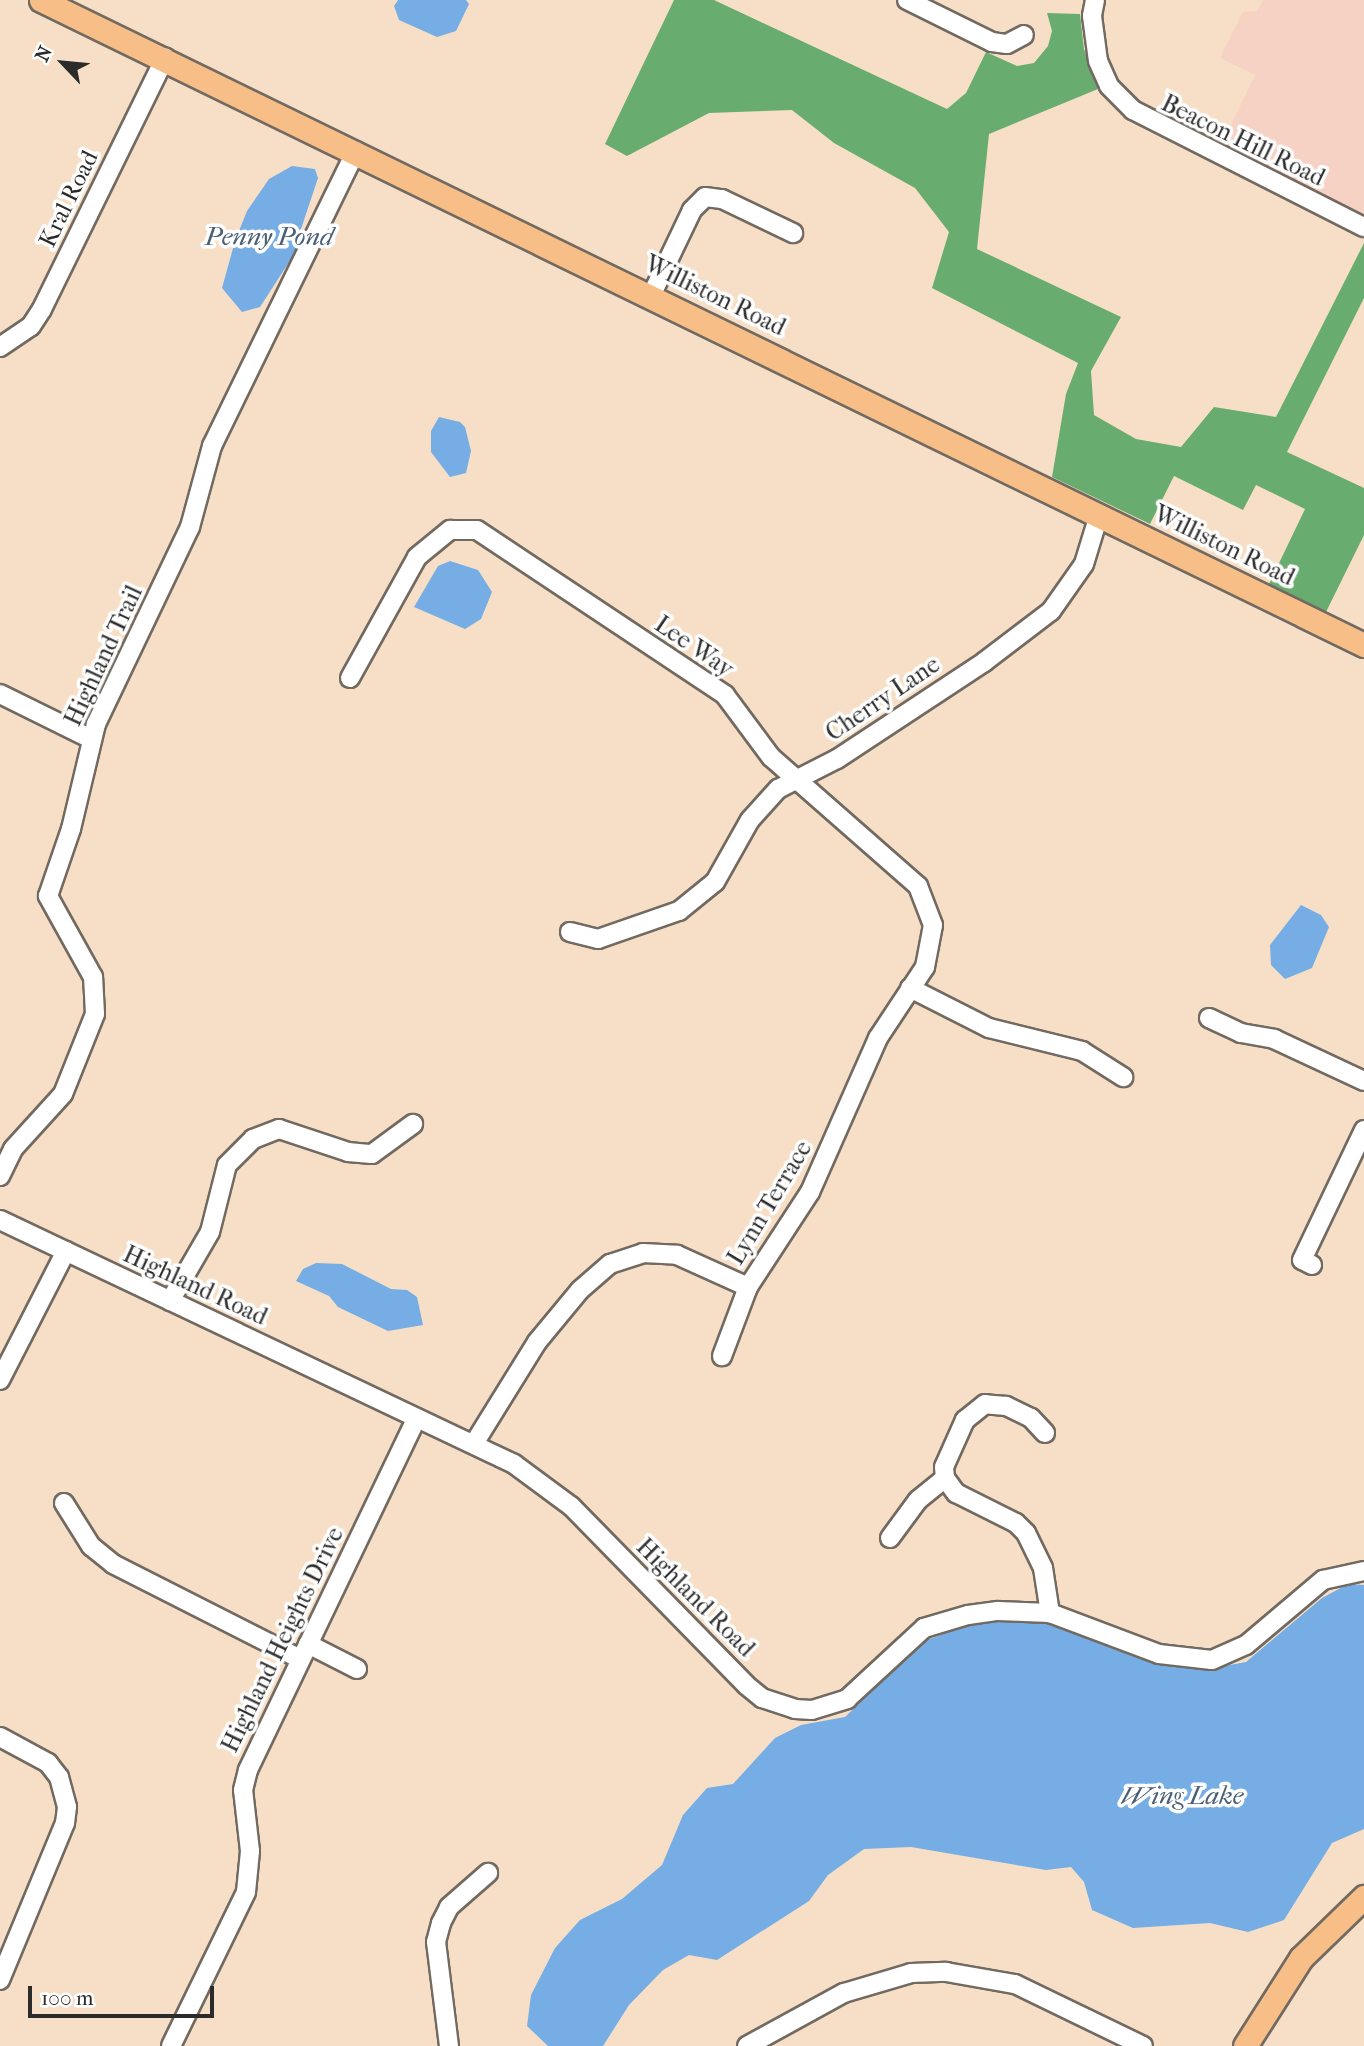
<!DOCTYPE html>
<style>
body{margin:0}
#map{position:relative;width:1364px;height:2046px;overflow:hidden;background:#f6dfc6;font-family:"IM FELL French Canon",serif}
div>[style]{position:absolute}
.built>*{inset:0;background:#f6d2c4}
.forest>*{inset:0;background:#69ac70}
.water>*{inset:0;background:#75ade4}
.roads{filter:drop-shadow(2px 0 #726a61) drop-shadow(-2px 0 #726a61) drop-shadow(0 2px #726a61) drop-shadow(0 -2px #726a61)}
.minor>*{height:18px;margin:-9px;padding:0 9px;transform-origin:9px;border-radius:9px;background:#fff}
.major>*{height:23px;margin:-11.5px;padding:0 11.5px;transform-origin:11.5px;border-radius:11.5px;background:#f7be88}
span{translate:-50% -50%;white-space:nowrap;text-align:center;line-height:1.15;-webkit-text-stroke:7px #fff;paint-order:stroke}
.street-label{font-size:24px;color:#2b2b2b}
.water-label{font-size:26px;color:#495f75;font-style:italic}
.north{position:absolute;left:28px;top:28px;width:70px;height:70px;-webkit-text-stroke:5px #fff;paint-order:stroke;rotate:296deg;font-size:19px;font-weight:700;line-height:28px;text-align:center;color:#2b2b2b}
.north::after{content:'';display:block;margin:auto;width:24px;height:32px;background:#2b2b2b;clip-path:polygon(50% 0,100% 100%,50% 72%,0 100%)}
.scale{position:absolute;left:28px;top:1986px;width:186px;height:32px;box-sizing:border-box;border:4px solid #2b2b2b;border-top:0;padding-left:9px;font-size:21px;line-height:24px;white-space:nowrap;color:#2b2b2b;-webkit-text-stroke:5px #fff;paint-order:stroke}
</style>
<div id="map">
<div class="built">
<div style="clip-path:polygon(1263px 0,1364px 0,1364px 214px,1221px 146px,1255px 75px,1220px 58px,1243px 12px,1257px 11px)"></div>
</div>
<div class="forest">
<div style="clip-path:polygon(674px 0,714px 0,947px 109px,966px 93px,986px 52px,1017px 66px,1034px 63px,1048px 46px,1052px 31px,1047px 13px,1080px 14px,1084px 49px,1098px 89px,989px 134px,977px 249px,1121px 317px,1091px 371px,1094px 415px,1136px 439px,1181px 447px,1214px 407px,1276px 417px,1364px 243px,1364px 298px,1287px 452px,1364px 488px,1364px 535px,1326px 612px,1269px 584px,1305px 509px,1256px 485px,1243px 510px,1174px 476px,1150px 524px,1052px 477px,1066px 394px,1078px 363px,932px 288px,949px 232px,915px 188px,834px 143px,792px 110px,709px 113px,627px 156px,605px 144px)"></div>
</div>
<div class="water">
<div style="clip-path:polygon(398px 0,466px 0,469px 4px,456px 31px,437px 37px,399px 20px,394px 6px)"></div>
<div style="clip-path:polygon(292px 166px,315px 169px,318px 178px,300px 232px,302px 242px,260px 307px,242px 312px,222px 288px,235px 241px,247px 211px,269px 179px)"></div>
<div style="clip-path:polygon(439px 417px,460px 422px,465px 427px,471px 451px,466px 473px,450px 477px,431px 452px,431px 431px)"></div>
<div style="clip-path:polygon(450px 561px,478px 570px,492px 592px,481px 619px,465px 629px,414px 607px,438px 566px)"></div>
<div style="clip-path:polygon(1301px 905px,1321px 915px,1329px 927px,1312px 968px,1285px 979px,1271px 965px,1270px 945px)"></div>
<div style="clip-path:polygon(316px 1263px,342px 1264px,391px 1289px,407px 1290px,417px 1297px,423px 1325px,388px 1331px,338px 1307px,329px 1296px,296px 1281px,303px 1269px)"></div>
<div style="clip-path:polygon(1348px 1584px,1364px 1585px,1364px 1829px,1332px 1843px,1284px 1920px,1248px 1932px,1210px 1923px,1133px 1928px,1092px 1910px,1084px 1882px,1071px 1867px,1046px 1870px,911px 1847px,864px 1849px,828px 1875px,809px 1901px,717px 1960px,689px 1955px,663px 1970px,629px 2005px,603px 2046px,548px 2046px,527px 2026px,531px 1995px,555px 1948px,580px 1920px,622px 1899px,662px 1865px,683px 1815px,707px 1788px,733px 1784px,775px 1738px,801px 1725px,845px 1717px,924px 1641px,971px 1624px,1010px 1619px,1046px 1622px,1091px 1634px,1167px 1663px,1203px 1670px,1246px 1662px,1322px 1598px)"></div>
</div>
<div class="roads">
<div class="minor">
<div style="left:907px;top:0;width:95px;rotate:26.3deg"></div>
<div style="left:992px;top:42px;width:15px;rotate:8deg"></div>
<div style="left:1007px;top:44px;width:19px;rotate:-28deg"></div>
<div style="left:1095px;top:0;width:16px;rotate:101deg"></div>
<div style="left:1092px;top:16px;width:45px;rotate:82.4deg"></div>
<div style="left:1098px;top:61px;width:27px;rotate:66deg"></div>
<div style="left:1109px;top:86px;width:34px;rotate:45deg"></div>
<div style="left:1133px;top:110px;width:259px;rotate:26.9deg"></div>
<div style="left:652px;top:294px;width:93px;rotate:-64.5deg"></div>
<div style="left:692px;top:210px;width:18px;rotate:-45deg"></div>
<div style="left:705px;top:197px;width:17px;rotate:7deg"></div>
<div style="left:722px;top:199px;width:79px;rotate:25.6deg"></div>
<div style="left:0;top:347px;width:37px;rotate:-34deg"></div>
<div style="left:31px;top:326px;width:20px;rotate:-57deg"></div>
<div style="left:42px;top:309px;width:280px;rotate:-63.9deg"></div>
<div style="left:350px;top:678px;width:138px;rotate:-61deg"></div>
<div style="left:417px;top:557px;width:43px;rotate:-39.3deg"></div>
<div style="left:450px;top:530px;width:27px"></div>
<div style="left:477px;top:530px;width:298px;rotate:33.6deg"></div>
<div style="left:725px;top:695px;width:77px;rotate:53.4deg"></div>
<div style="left:771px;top:757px;width:196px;rotate:41.3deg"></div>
<div style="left:918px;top:886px;width:42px;rotate:69deg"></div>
<div style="left:933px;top:925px;width:43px;rotate:100.8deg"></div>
<div style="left:925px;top:967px;width:85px;rotate:123.5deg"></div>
<div style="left:878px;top:1038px;width:168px;rotate:113.8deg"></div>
<div style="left:810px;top:1192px;width:113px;rotate:123.1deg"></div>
<div style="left:748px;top:1287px;width:74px;rotate:110.6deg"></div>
<div style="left:0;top:694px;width:102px;rotate:26.3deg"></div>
<div style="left:570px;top:932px;width:29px;rotate:14deg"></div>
<div style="left:598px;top:939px;width:86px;rotate:-19.1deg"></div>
<div style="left:679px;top:911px;width:46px;rotate:-38.9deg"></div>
<div style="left:715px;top:882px;width:71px;rotate:-60.6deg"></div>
<div style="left:750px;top:820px;width:42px;rotate:-47.9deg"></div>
<div style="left:778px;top:789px;width:66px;rotate:-27deg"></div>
<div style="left:837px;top:759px;width:176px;rotate:-33.4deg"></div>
<div style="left:984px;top:662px;width:84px;rotate:-37.3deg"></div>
<div style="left:1051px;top:611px;width:57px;rotate:-54.9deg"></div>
<div style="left:1084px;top:564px;width:51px;rotate:-73deg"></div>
<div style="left:910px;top:988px;width:89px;rotate:26.9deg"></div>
<div style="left:989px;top:1028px;width:96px;rotate:13.9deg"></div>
<div style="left:1082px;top:1051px;width:49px;rotate:32.4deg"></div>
<div style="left:1209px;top:1018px;width:35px;rotate:25deg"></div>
<div style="left:1241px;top:1033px;width:34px;rotate:10deg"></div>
<div style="left:1274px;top:1039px;width:99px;rotate:25deg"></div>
<div style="left:0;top:1176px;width:30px;rotate:-64deg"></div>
<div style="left:13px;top:1149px;width:74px;rotate:-47.7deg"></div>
<div style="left:63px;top:1094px;width:86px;rotate:-68.2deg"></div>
<div style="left:95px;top:1014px;width:37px;rotate:-93deg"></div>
<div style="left:93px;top:977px;width:93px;rotate:-119.1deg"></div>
<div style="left:48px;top:896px;width:71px;rotate:-71.1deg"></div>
<div style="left:71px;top:829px;width:108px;rotate:-76.6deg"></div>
<div style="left:96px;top:724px;width:218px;rotate:-64.5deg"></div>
<div style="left:190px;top:527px;width:84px;rotate:-74.8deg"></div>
<div style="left:212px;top:446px;width:328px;rotate:-64deg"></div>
<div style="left:0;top:1220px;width:569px;rotate:25.39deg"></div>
<div style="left:514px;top:1464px;width:71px;rotate:36.4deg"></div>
<div style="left:571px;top:1506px;width:250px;rotate:45.6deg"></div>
<div style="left:746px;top:1685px;width:21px;rotate:39deg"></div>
<div style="left:762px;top:1698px;width:35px;rotate:18deg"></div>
<div style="left:795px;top:1709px;width:17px;rotate:3deg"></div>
<div style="left:812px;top:1710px;width:37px;rotate:-17deg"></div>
<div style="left:847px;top:1699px;width:105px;rotate:-42.7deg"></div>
<div style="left:924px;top:1628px;width:46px;rotate:-16.5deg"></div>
<div style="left:968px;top:1615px;width:30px;rotate:-8deg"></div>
<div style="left:998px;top:1611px;width:52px;rotate:2.2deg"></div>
<div style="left:1050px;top:1613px;width:116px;rotate:20.6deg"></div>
<div style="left:1159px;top:1654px;width:53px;rotate:6.5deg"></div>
<div style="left:1212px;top:1660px;width:37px;rotate:-24deg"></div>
<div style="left:1246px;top:1645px;width:101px;rotate:-40.2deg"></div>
<div style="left:1323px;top:1580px;width:42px;rotate:-12.4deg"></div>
<div style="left:1312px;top:1265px;width:11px;rotate:-153deg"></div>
<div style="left:1302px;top:1260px;width:144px;rotate:-64.5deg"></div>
<div style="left:170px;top:1301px;width:80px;rotate:-59.9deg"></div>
<div style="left:210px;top:1232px;width:69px;rotate:-75.8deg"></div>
<div style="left:227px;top:1165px;width:37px;rotate:-45deg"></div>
<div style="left:253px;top:1139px;width:28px;rotate:-21deg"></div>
<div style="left:279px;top:1129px;width:73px;rotate:18.4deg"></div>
<div style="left:348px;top:1152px;width:24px;rotate:5deg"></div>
<div style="left:372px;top:1154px;width:51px;rotate:-36.2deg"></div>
<div style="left:0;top:1380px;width:145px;rotate:-62.9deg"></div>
<div style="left:1045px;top:1433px;width:21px;rotate:-133deg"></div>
<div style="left:1031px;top:1418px;width:28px;rotate:-154deg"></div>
<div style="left:1006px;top:1406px;width:21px;rotate:-175deg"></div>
<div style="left:985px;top:1404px;width:26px;rotate:141deg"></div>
<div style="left:965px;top:1420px;width:51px;rotate:114.1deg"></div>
<div style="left:944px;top:1467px;width:11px;rotate:85deg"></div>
<div style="left:945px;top:1478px;width:19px;rotate:54deg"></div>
<div style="left:956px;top:1493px;width:67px;rotate:26.6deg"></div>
<div style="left:1016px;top:1523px;width:14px;rotate:45deg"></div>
<div style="left:1026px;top:1533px;width:39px;rotate:64deg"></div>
<div style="left:1043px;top:1568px;width:46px;rotate:81.2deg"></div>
<div style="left:475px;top:1442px;width:118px;rotate:-58.2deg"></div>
<div style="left:537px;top:1342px;width:67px;rotate:-50.4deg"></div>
<div style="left:580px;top:1290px;width:40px;rotate:-41deg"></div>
<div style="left:610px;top:1264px;width:35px;rotate:-18deg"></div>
<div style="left:643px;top:1253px;width:34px;rotate:3deg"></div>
<div style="left:677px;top:1255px;width:78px;rotate:24.3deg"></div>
<div style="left:64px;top:1503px;width:51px;rotate:57.9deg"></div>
<div style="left:91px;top:1546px;width:28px;rotate:39deg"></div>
<div style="left:113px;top:1564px;width:210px;rotate:26.9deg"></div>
<div style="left:890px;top:1538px;width:47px;rotate:-53.6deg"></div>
<div style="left:918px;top:1500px;width:35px;rotate:-39deg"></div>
<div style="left:308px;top:1644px;width:55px;rotate:27deg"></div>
<div style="left:0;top:1737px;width:55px;rotate:28.4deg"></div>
<div style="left:48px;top:1763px;width:18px;rotate:52deg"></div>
<div style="left:59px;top:1777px;width:31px;rotate:75deg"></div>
<div style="left:67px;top:1807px;width:16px;rotate:97deg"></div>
<div style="left:65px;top:1823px;width:170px;rotate:112.5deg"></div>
<div style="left:171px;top:2046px;width:171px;rotate:-64deg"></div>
<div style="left:246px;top:1892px;width:41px;rotate:-84.4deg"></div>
<div style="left:250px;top:1851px;width:61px;rotate:-96.5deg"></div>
<div style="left:243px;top:1790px;width:21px;rotate:-76deg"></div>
<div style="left:248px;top:1770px;width:390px;rotate:-64.4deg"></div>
<div style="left:449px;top:2046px;width:105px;rotate:-97.1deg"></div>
<div style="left:436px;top:1942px;width:20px;rotate:-75deg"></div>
<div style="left:441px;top:1923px;width:18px;rotate:-63deg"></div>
<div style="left:449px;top:1907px;width:52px;rotate:-41.1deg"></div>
<div style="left:747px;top:2046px;width:111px;rotate:-28.7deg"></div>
<div style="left:844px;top:1993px;width:70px;rotate:-16.6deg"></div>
<div style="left:911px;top:1973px;width:35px;rotate:-2deg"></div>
<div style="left:946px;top:1972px;width:70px;rotate:9.9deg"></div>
<div style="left:1015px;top:1984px;width:142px;rotate:25.8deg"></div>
</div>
<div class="major">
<div style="left:41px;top:0;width:1472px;rotate:25.99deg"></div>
<div style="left:1245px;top:2046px;width:104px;rotate:-57.5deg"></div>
<div style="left:1301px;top:1958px;width:88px;rotate:-44.1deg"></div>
</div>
</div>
<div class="street-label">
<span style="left:1243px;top:141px;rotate:26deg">Beacon Hill Road</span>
<span style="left:69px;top:199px;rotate:-64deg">Kral Road</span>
<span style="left:715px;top:296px;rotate:26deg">Williston Road</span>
<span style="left:1224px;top:546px;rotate:26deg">Williston Road</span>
<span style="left:694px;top:647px;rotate:34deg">Lee Way</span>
<span style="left:104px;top:656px;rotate:-65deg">Highland Trail</span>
<span style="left:883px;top:699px;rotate:-34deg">Cherry Lane</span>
<span style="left:770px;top:1203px;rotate:-59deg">Lynn Terrace</span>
<span style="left:195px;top:1286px;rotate:25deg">Highland Road</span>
<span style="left:695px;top:1598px;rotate:45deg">Highland Road</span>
<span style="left:283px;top:1640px;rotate:-64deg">Highland Heights Drive</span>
</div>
<div class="water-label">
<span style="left:269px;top:237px">Penny Pond</span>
<span style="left:1182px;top:1796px">Wing Lake</span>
</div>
<div class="north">N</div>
<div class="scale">100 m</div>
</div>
